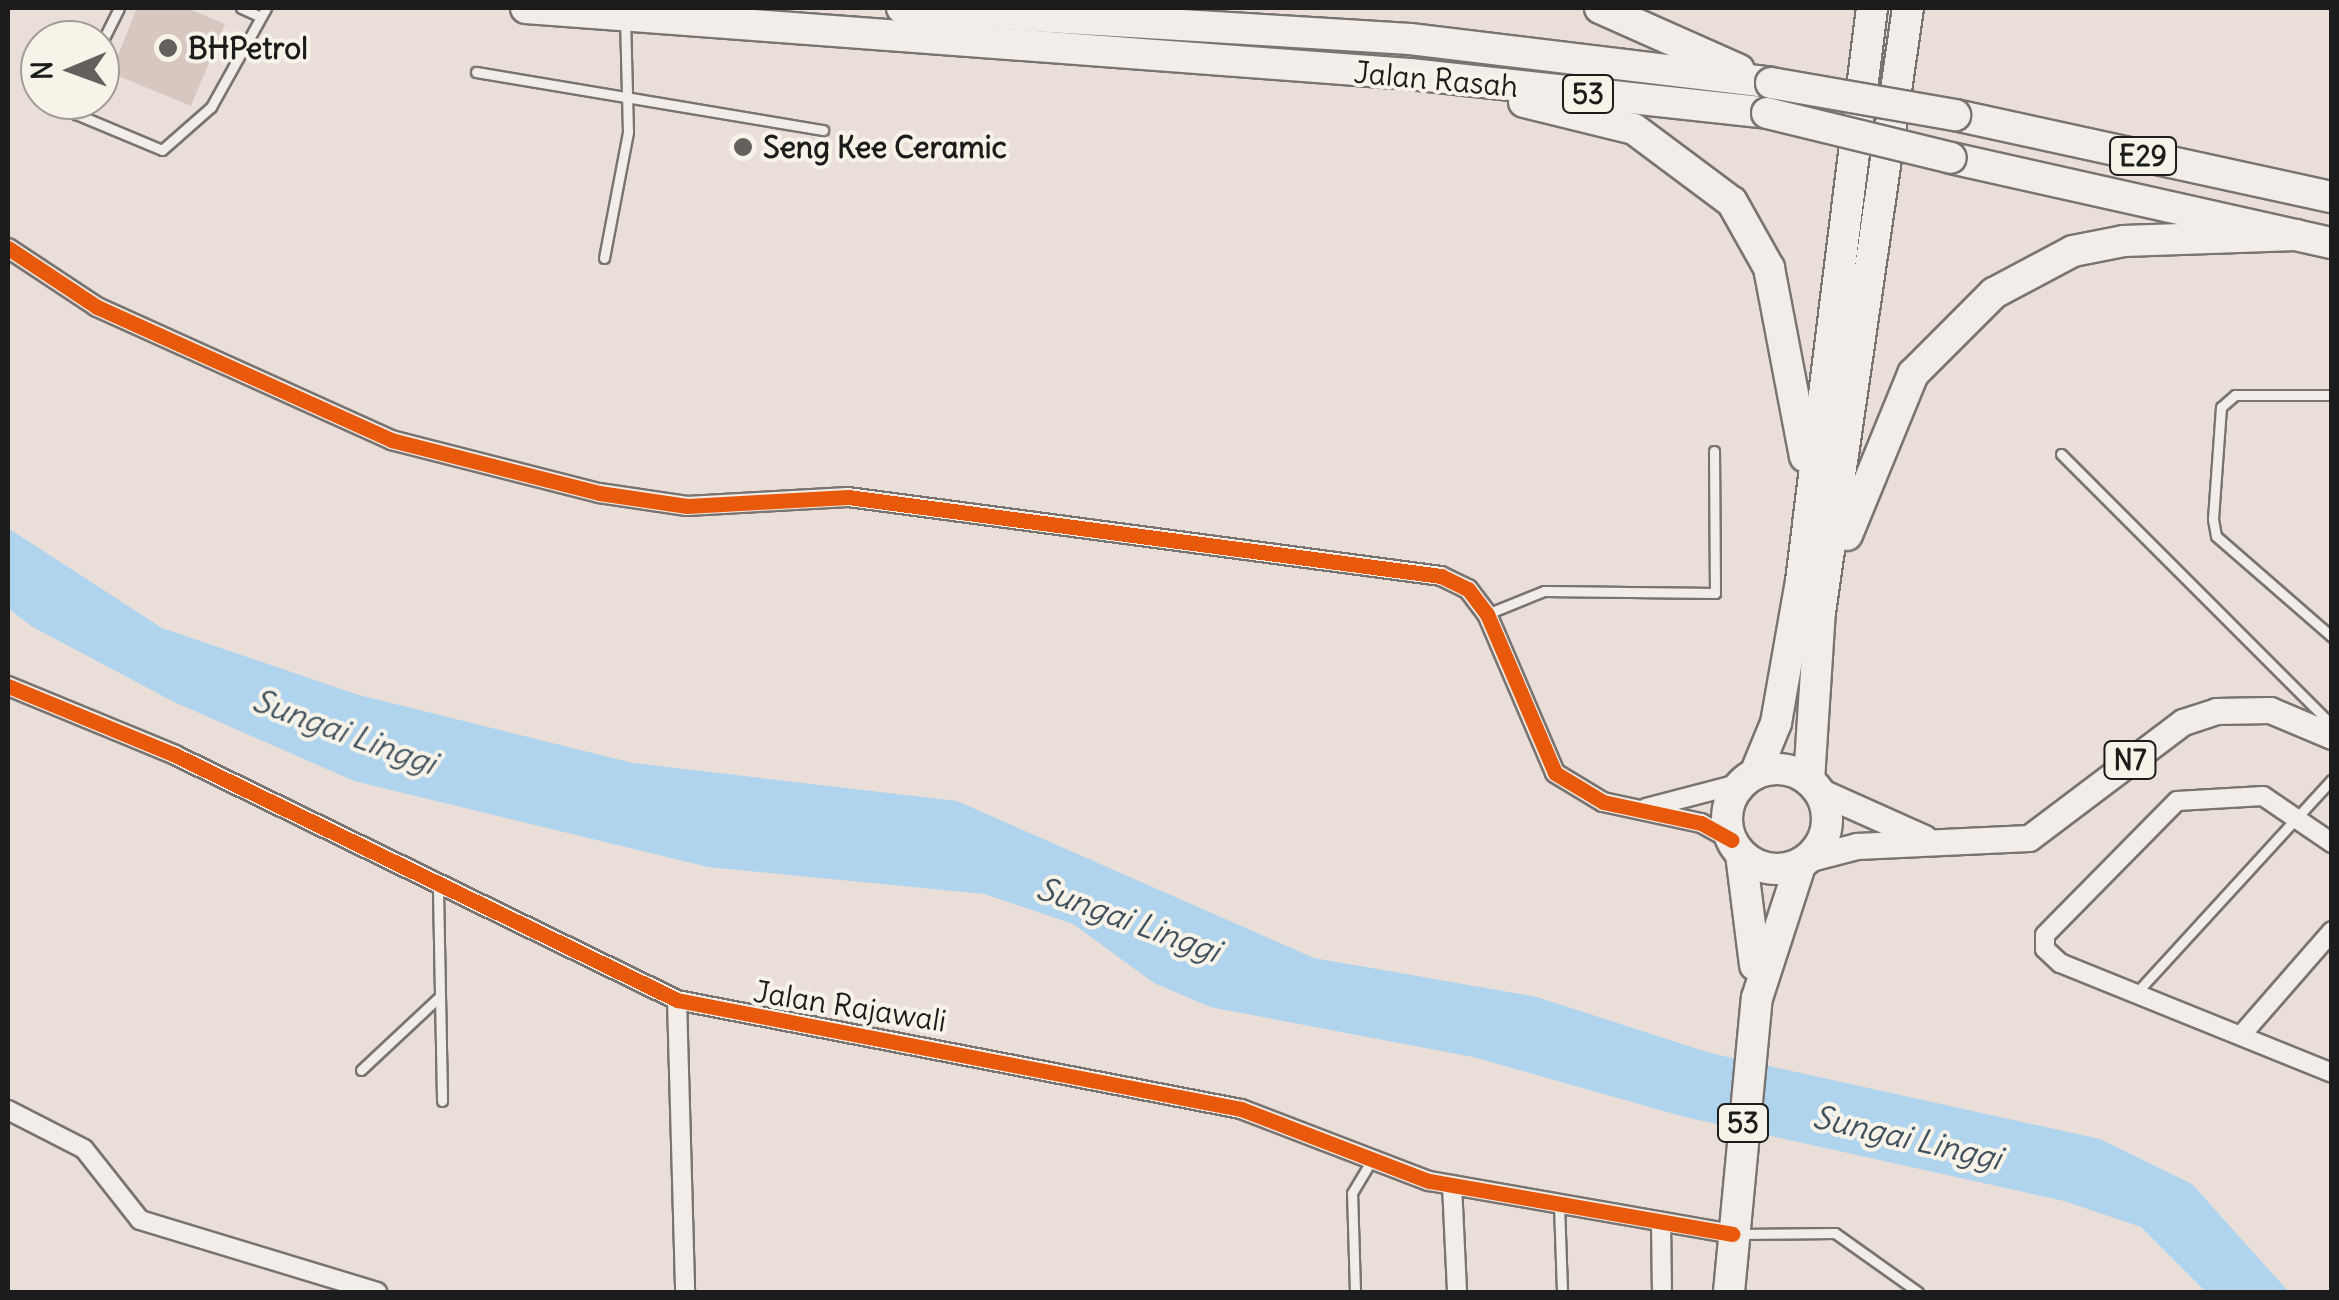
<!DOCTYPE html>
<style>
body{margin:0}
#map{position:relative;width:2339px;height:1300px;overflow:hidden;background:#eadfd8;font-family:Delius,sans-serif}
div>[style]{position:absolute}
.water>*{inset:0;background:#b0d4ee}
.building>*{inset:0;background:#d6c7c1}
.roads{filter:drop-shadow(2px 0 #797471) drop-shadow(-2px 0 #797471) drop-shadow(0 2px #797471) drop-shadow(0 -2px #797471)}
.lane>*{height:9px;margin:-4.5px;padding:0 4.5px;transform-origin:4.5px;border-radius:4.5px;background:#f1eeea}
.street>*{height:18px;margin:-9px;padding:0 9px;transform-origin:9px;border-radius:9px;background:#f1eeea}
.primary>*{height:25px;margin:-12.5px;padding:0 12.5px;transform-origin:12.5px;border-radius:12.5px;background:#f1eeea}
.highway>*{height:30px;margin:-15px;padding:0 15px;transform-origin:15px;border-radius:15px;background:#f1eeea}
.highway>.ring{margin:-15px;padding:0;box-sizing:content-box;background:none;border:30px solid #f1eeea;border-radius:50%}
.bridges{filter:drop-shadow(2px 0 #797471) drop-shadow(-2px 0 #797471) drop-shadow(0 2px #797471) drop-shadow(0 -2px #797471)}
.highway-bridge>*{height:30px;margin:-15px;padding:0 15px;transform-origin:15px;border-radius:15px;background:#f1eeea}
.cycleway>*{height:15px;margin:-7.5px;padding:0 7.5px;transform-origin:7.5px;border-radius:7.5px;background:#e8590c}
.dots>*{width:28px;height:28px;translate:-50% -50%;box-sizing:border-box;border:5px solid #f7f3e8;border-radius:50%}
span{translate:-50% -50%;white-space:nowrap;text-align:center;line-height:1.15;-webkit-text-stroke:8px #f7f3e8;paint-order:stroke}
.shield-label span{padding:2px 8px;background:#f7f3e8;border:2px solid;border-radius:8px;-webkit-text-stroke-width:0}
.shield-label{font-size:28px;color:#1c1c1c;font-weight:700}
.poi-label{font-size:30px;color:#1c1c1c;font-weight:700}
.left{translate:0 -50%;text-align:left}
.street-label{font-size:30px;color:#1c1c1c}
.water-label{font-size:32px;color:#41525e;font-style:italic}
.frame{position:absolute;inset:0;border:10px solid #1c1c1c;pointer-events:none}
.north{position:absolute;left:20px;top:20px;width:100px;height:100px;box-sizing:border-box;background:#f7f3e8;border:2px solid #9f9d96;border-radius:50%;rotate:269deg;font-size:28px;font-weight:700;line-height:40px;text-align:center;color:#1c1c1c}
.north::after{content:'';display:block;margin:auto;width:35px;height:45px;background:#64605e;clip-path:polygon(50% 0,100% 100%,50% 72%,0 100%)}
</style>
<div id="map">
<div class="water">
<div style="clip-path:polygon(8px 528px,162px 628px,359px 695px,633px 763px,957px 801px,1314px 958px,1537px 997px,1710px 1053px,2100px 1139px,2192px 1184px,2289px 1292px,2206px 1292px,2141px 1227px,2064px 1201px,1685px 1117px,1473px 1057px,1210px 1007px,1154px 983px,1073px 924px,984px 894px,708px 867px,354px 781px,174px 702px,31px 626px,8px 608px)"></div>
</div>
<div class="building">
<div style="clip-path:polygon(137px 8px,186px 8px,225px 24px,191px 106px,111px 73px)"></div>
</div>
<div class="roads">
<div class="lane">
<div style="left:241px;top:8px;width:20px;rotate:24deg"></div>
<div style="left:100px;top:46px;width:42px;rotate:-63.4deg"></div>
<div style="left:476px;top:72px;width:352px;rotate:9.5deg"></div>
<div style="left:80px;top:100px;width:15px;rotate:106deg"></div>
<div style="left:76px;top:114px;width:93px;rotate:22.7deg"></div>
<div style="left:162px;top:150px;width:65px;rotate:-41.3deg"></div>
<div style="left:211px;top:107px;width:113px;rotate:-60.9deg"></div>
<div style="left:604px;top:258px;width:128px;rotate:-79.2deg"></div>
<div style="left:628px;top:132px;width:111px;rotate:-91.5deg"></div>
<div style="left:2332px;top:395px;width:97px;rotate:180deg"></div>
<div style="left:2235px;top:395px;width:18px;rotate:139deg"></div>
<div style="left:2221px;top:407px;width:112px;rotate:94.1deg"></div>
<div style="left:2213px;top:519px;width:17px;rotate:80deg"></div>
<div style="left:2216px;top:536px;width:154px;rotate:41deg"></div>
<div style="left:2061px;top:454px;width:383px;rotate:45deg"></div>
<div style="left:1487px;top:614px;width:61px;rotate:-22deg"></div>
<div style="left:1544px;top:591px;width:171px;rotate:0.7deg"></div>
<div style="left:1715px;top:593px;width:142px;rotate:-90.4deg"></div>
<div style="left:438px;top:890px;width:211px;rotate:88.9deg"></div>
<div style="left:2138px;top:991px;width:287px;rotate:-47.5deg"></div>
<div style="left:361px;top:1070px;width:108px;rotate:-43.1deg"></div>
<div style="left:1559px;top:1205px;width:87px;rotate:88deg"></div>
<div style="left:1739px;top:1234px;width:96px;rotate:-0.6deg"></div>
<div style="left:1835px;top:1233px;width:102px;rotate:35.4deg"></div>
<div style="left:1355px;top:1292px;width:99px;rotate:-91.7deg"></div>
<div style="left:1352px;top:1193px;width:37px;rotate:-59deg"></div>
</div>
<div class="street">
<div style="left:8px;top:248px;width:107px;rotate:33.5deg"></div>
<div style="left:97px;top:307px;width:323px;rotate:24.3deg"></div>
<div style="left:391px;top:440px;width:215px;rotate:14.3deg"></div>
<div style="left:599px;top:493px;width:89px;rotate:8.4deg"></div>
<div style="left:687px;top:506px;width:161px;rotate:-3.2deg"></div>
<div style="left:848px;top:497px;width:598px;rotate:7.59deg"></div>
<div style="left:1441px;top:576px;width:30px;rotate:26deg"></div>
<div style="left:1468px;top:589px;width:31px;rotate:53deg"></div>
<div style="left:1487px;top:614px;width:173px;rotate:66.8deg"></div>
<div style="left:1555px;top:773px;width:56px;rotate:31.1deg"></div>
<div style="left:1603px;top:802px;width:100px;rotate:12.1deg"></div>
<div style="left:1701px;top:823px;width:35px;rotate:29deg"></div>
<div style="left:8px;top:686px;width:181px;rotate:22.4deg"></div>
<div style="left:175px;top:755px;width:559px;rotate:26.01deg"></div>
<div style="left:677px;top:1000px;width:574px;rotate:10.94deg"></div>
<div style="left:1241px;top:1109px;width:201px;rotate:21deg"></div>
<div style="left:1429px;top:1181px;width:308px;rotate:9.9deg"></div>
<div style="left:1646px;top:808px;width:99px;rotate:-14.6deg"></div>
<div style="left:2332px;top:843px;width:83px;rotate:-145.7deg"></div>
<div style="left:2263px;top:796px;width:86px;rotate:176.7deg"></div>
<div style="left:2177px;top:801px;width:188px;rotate:134.6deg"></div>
<div style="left:2045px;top:935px;width:14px;rotate:90deg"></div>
<div style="left:2045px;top:949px;width:21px;rotate:43deg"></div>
<div style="left:2060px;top:963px;width:293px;rotate:22deg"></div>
<div style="left:677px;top:1000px;width:292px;rotate:88.4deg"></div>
<div style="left:2244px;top:1032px;width:134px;rotate:-48.9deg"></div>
<div style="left:8px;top:1110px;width:85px;rotate:27.2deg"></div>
<div style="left:84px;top:1149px;width:90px;rotate:51.7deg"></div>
<div style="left:140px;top:1220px;width:248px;rotate:16.9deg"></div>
<div style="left:1452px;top:1185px;width:107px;rotate:87.3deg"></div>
<div style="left:1661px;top:1222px;width:70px;rotate:89.2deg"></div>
</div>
<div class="primary">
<div style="left:1819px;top:791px;width:115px;rotate:24.1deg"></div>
<div style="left:1807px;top:859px;width:52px;rotate:-14.6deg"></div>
<div style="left:1857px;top:846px;width:172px;rotate:-2.7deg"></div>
<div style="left:2029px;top:838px;width:193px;rotate:-37deg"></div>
<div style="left:2183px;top:722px;width:35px;rotate:-18deg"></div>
<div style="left:2216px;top:711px;width:54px;rotate:-1.1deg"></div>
<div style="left:2270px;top:710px;width:67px;rotate:22.8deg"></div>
</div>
<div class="highway">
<div style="left:526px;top:8px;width:886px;rotate:4.27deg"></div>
<div style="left:1410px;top:74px;width:359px;rotate:6.2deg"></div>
<div style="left:902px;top:8px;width:509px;rotate:3.49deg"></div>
<div style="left:1410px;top:39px;width:364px;rotate:6.9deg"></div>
<div style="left:1600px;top:8px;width:152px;rotate:24deg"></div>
<div style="left:1524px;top:102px;width:113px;rotate:13.8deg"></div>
<div style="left:1634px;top:129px;width:122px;rotate:36.7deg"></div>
<div style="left:1732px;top:202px;width:76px;rotate:60.7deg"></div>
<div style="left:1769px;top:268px;width:192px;rotate:79.2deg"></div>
<div style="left:1955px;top:115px;width:386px;rotate:12.3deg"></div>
<div style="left:1951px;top:158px;width:390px;rotate:12.6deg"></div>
<div style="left:1847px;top:535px;width:174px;rotate:-67.7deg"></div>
<div style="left:1913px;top:374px;width:115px;rotate:-45deg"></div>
<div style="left:1994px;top:293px;width:89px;rotate:-28deg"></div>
<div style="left:2073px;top:251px;width:52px;rotate:-11.1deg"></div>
<div style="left:2124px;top:241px;width:172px;rotate:-2deg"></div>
<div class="ring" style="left:1727px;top:769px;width:70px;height:70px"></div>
<div style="left:1755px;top:774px;width:55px;rotate:-67.6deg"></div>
<div style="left:1776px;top:723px;width:144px;rotate:-80deg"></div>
<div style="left:1801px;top:581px;width:577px;rotate:-82.94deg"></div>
<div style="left:1809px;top:780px;width:168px;rotate:-86.3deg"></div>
<div style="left:1820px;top:612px;width:610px;rotate:-81.71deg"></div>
<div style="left:1741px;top:854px;width:112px;rotate:82.8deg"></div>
<div style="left:1729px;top:1292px;width:295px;rotate:-84.6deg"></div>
<div style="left:1757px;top:998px;width:139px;rotate:-72deg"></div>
</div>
</div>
<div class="bridges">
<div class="highway-bridge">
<div style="left:1771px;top:83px;width:187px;rotate:9.9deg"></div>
<div style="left:1767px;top:113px;width:189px;rotate:13.7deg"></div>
</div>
</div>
<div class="cycleway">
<div style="left:8px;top:248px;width:107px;rotate:33.5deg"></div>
<div style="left:97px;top:307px;width:323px;rotate:24.3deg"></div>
<div style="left:391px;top:440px;width:215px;rotate:14.3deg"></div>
<div style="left:599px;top:493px;width:89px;rotate:8.4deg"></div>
<div style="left:687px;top:506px;width:161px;rotate:-3.2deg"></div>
<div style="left:848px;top:497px;width:598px;rotate:7.59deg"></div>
<div style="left:1441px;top:576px;width:30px;rotate:26deg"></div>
<div style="left:1468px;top:589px;width:31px;rotate:53deg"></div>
<div style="left:1487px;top:614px;width:173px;rotate:66.8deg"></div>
<div style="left:1555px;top:773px;width:56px;rotate:31.1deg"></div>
<div style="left:1603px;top:802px;width:100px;rotate:12.1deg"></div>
<div style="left:1701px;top:823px;width:35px;rotate:29deg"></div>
<div style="left:8px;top:686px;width:181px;rotate:22.4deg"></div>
<div style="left:175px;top:755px;width:559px;rotate:26.01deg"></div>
<div style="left:677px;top:1000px;width:574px;rotate:10.94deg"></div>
<div style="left:1241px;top:1109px;width:201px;rotate:21deg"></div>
<div style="left:1429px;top:1181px;width:308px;rotate:9.9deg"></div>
</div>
<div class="dots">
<div style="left:168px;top:48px;background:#64605e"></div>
<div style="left:743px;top:147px;background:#64605e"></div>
</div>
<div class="shield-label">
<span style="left:1588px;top:94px">53</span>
<span style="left:2143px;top:156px">E29</span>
<span style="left:2130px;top:760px">N7</span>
<span style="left:1743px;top:1123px">53</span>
</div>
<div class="poi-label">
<span class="left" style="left:188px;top:48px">BHPetrol</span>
<span class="left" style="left:763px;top:147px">Seng Kee Ceramic</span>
</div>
<div class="street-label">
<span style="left:1436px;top:79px;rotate:5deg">Jalan Rasah</span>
<span style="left:850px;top:1006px;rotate:9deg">Jalan Rajawali</span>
</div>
<div class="water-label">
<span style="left:344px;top:732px;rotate:20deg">Sungai Linggi</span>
<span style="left:1128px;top:920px;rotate:20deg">Sungai Linggi</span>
<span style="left:1907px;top:1138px;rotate:13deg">Sungai Linggi</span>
</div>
<div class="frame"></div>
<div class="north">N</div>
</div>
